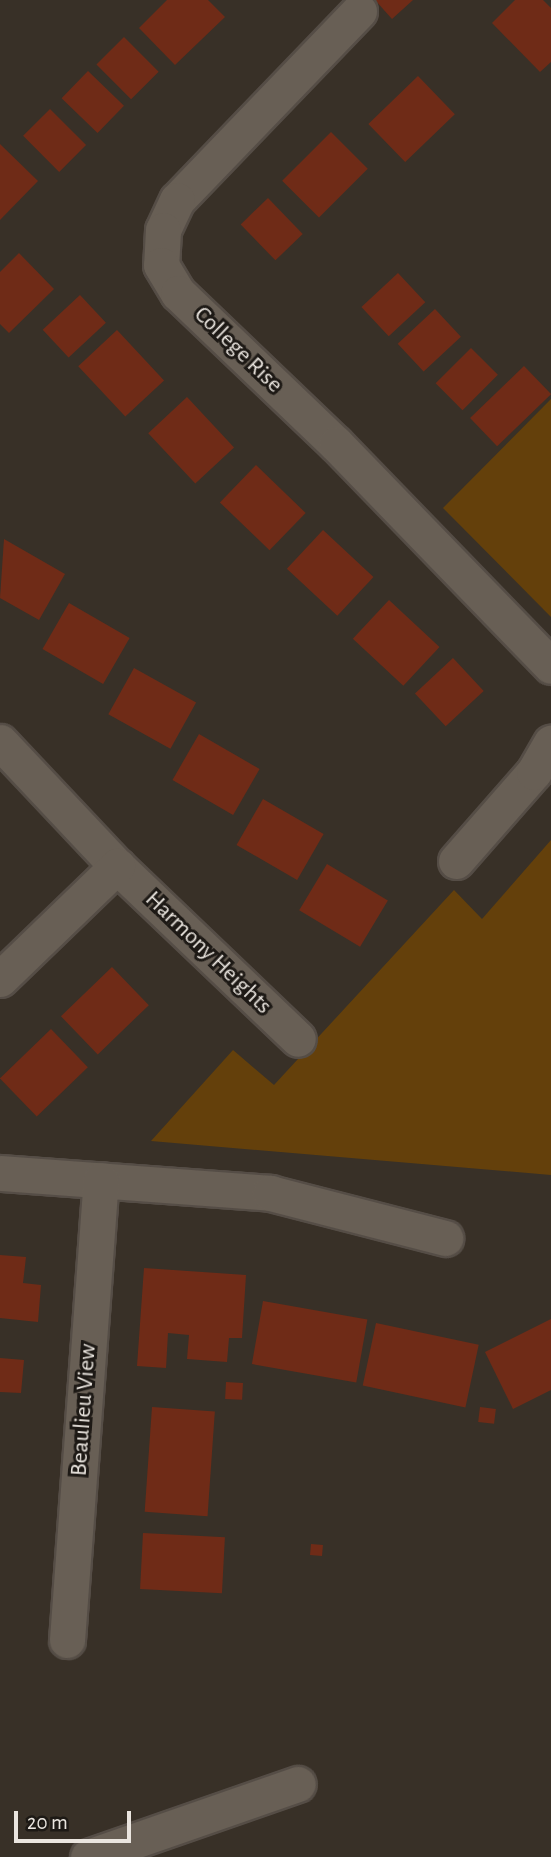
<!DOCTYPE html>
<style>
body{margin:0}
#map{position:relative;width:551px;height:1857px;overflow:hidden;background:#383027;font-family:"Alegreya Sans",sans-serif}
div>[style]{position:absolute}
.green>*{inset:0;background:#64400b}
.building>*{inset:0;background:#6f2b17;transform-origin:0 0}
.roads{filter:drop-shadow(2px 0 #554d46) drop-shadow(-2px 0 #554d46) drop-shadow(0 2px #554d46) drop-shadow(0 -2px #554d46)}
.street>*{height:35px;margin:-17.5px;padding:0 17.5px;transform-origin:17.5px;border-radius:17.5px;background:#685f55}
span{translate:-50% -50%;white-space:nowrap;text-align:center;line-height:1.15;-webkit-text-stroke:6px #1d1915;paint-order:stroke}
.street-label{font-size:24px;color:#eae5df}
.scale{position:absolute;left:14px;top:1811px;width:117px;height:32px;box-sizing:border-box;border:4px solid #eae5df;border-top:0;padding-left:9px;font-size:21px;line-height:24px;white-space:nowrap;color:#eae5df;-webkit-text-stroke:5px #1d1915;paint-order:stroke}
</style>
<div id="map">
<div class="green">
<div style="clip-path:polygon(551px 399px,551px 617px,443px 508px)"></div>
<div style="clip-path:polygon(551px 840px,551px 1175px,151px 1141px,233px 1050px,274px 1085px,454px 890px,482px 919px)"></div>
</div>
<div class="building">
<div style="clip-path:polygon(167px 0,208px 0,225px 17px,175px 65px,139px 28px)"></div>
<div style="clip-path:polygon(375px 0,413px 0,392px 19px)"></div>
<div style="clip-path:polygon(515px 0,543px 0,551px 8px,551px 62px,540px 72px,492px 23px)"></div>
<div style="left:124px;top:37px;width:49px;height:39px;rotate:45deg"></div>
<div style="left:88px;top:71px;width:50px;height:38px;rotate:44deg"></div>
<div style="left:418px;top:76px;width:53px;height:69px;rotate:46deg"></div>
<div style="left:50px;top:109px;width:51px;height:38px;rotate:45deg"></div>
<div style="left:331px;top:132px;width:52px;height:69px;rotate:45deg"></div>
<div style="clip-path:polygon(0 144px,38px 181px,0 220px)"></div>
<div style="left:268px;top:198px;width:50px;height:38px;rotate:46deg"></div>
<div style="clip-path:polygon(19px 253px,54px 289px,9px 333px,0 324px,0 272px)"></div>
<div style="left:398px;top:273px;width:40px;height:50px;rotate:47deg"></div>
<div style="left:80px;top:295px;width:38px;height:51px;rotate:47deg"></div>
<div style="left:435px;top:309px;width:38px;height:51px;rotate:47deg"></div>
<div style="left:117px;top:330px;width:69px;height:53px;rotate:47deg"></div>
<div style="left:471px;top:348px;width:38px;height:50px;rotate:45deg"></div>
<div style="left:524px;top:366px;width:39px;height:75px;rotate:46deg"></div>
<div style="left:187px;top:397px;width:69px;height:53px;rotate:47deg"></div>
<div style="left:256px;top:465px;width:69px;height:52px;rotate:44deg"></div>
<div style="left:323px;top:530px;width:69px;height:53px;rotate:43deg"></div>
<div style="clip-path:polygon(4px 539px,65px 574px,39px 620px,0 598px)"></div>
<div style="left:389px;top:600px;width:69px;height:53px;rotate:43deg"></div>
<div style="left:69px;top:603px;width:70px;height:53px;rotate:30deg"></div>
<div style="left:453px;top:658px;width:45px;height:52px;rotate:47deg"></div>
<div style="left:134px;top:668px;width:71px;height:53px;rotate:29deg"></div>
<div style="left:199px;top:734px;width:70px;height:53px;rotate:30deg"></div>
<div style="left:263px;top:799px;width:70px;height:53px;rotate:30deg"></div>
<div style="left:327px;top:864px;width:71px;height:54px;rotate:31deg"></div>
<div style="left:112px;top:967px;width:53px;height:71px;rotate:46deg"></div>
<div style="left:51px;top:1029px;width:53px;height:71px;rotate:46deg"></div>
<div style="clip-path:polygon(0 1255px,26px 1257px,23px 1283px,41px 1285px,38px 1322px,0 1318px)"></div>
<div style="clip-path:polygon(144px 1268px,246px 1275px,242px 1338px,229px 1338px,227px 1362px,187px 1359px,189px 1335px,168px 1333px,166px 1368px,137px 1366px)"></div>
<div style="left:263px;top:1301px;width:106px;height:64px;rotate:10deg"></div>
<div style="clip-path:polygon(551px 1319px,551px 1390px,513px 1409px,485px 1352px)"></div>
<div style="left:376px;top:1323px;width:105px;height:64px;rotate:12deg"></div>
<div style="clip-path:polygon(0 1358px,24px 1360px,21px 1393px,0 1392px)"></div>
<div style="left:226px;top:1382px;width:17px;height:17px;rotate:3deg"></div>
<div style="left:152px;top:1407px;width:63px;height:105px;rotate:4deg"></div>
<div style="left:480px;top:1407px;width:16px;height:15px;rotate:7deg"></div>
<div style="left:143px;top:1533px;width:82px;height:56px;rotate:3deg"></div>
<div style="left:311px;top:1544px;width:12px;height:11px;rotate:5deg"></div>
</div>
<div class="roads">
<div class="street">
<div style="left:359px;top:11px;width:262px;rotate:133.9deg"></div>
<div style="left:177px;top:200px;width:33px;rotate:115deg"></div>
<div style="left:163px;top:230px;width:35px;rotate:93deg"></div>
<div style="left:161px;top:265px;width:33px;rotate:59deg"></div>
<div style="left:178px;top:293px;width:219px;rotate:43.7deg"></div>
<div style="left:336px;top:444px;width:309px;rotate:45.9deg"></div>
<div style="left:0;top:742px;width:170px;rotate:46.7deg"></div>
<div style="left:117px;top:866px;width:250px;rotate:43.7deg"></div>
<div style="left:456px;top:861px;width:118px;rotate:-48.8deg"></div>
<div style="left:534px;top:772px;width:34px;rotate:-60deg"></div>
<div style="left:0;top:979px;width:163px;rotate:-44deg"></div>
<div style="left:0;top:1173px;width:271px;rotate:4.2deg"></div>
<div style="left:270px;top:1193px;width:181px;rotate:14.4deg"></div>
<div style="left:67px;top:1640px;width:461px;rotate:-85.8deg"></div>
<div style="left:88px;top:1857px;width:222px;rotate:-19.2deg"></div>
</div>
</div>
<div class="street-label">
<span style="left:238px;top:350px;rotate:44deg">College Rise</span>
<span style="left:208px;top:953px;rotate:44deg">Harmony Heights</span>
<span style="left:84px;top:1410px;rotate:-86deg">Beaulieu View</span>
</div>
<div class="scale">20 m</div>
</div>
